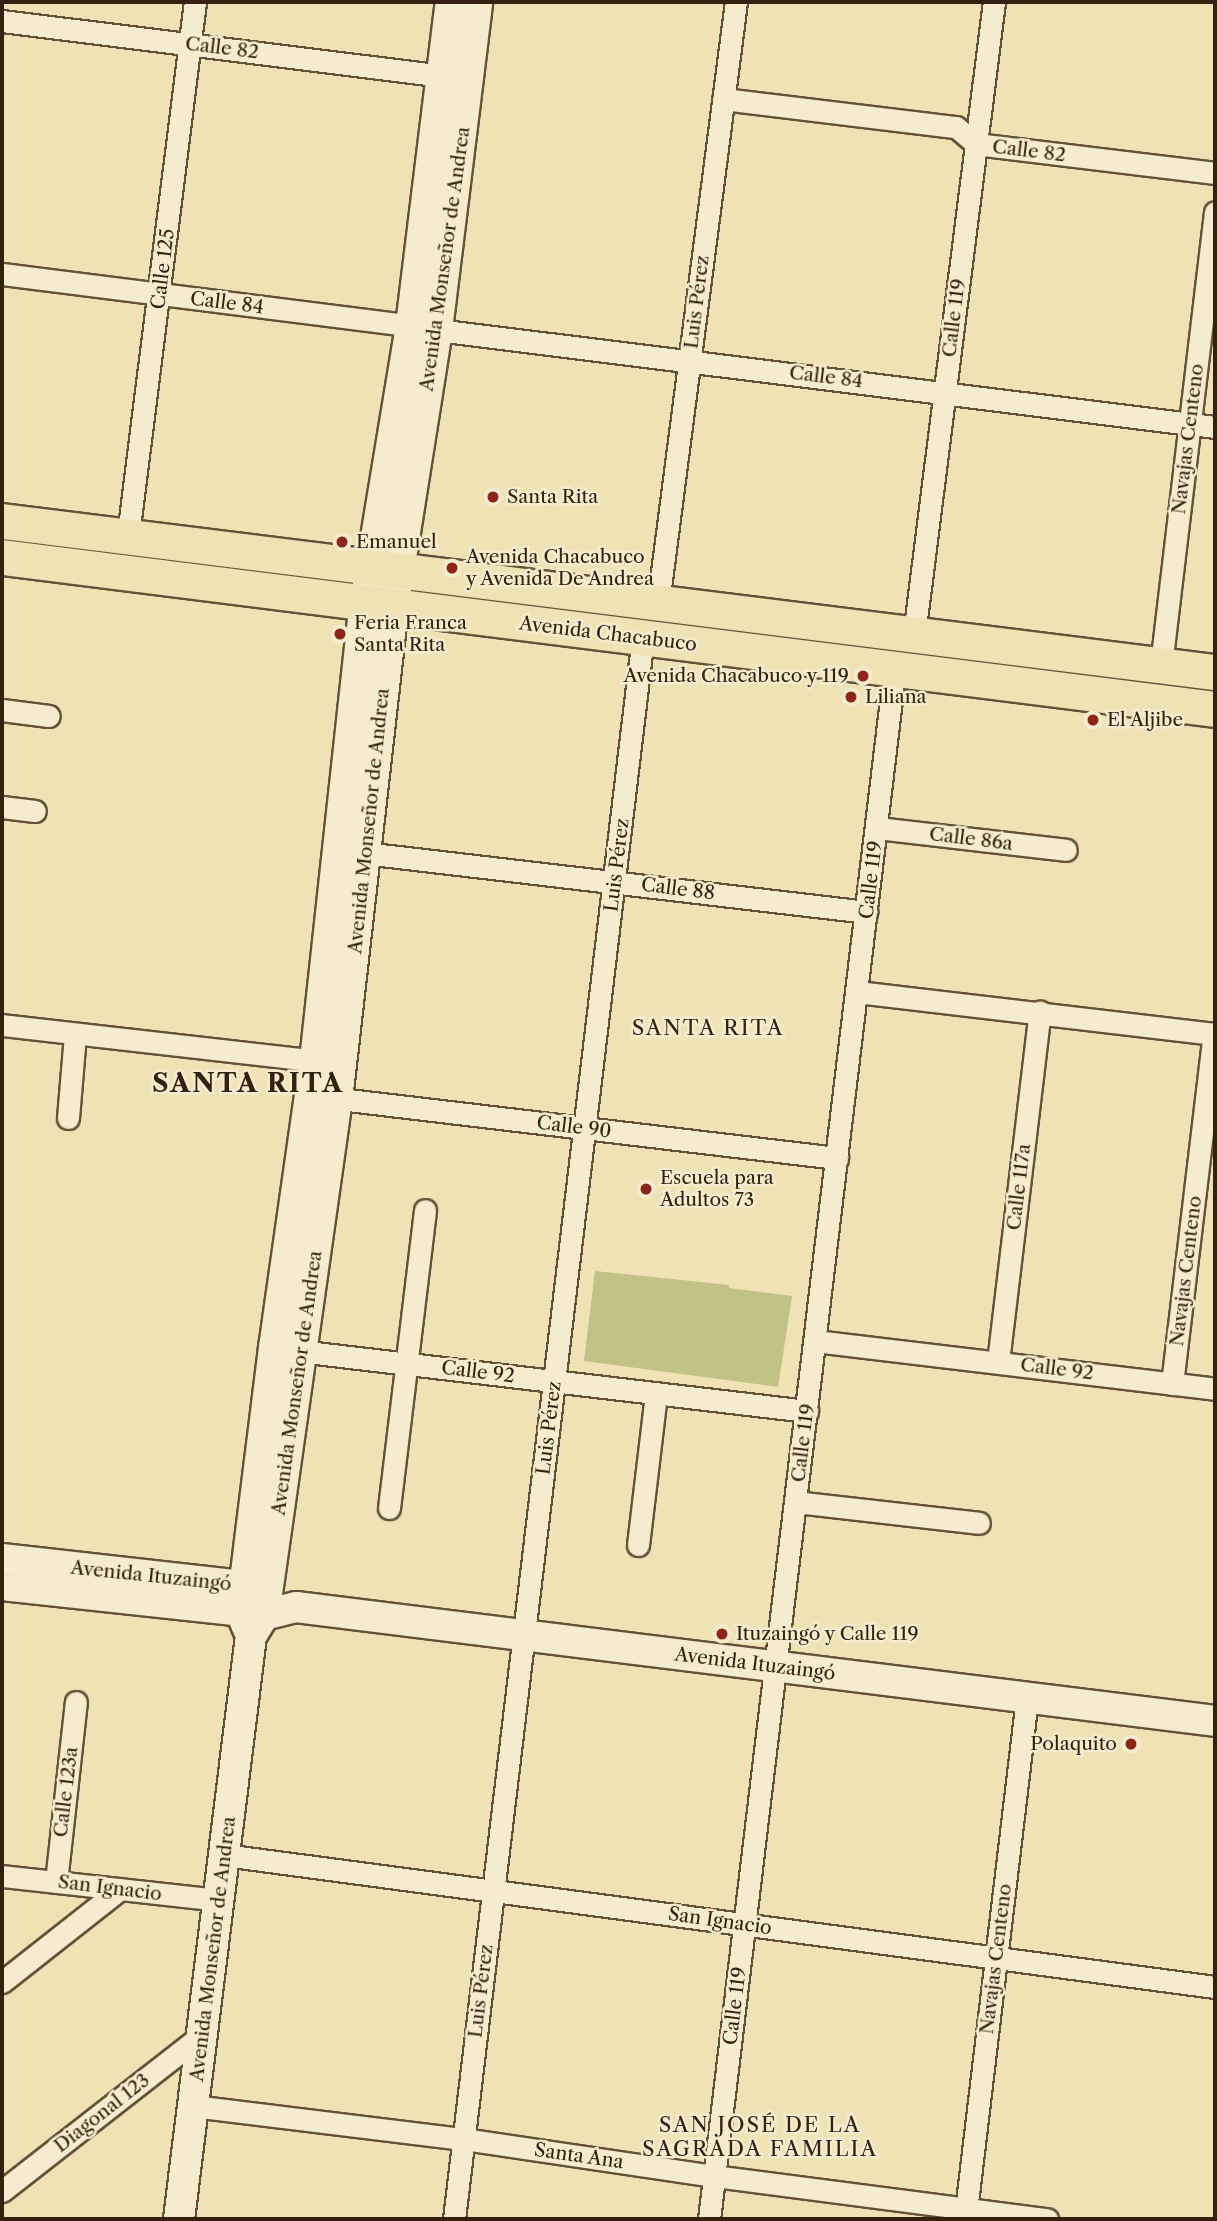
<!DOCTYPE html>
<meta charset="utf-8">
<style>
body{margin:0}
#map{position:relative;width:1217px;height:2221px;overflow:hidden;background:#efe2b5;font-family:"Libre Caslon Text",serif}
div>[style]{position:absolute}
.green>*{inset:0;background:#c1c188}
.roads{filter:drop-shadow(2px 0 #645138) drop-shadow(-2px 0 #645138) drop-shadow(0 2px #645138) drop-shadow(0 -2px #645138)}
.minor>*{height:21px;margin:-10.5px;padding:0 10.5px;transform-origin:10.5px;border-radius:10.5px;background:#f5eccf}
.tertiary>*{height:26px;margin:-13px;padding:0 13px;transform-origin:13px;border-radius:13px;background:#f5eccf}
.secondary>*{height:30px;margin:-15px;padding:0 15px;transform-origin:15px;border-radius:15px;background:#f5eccf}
.primary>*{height:35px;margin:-17.5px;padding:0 17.5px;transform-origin:17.5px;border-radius:17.5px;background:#efe2b5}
.dots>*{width:19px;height:19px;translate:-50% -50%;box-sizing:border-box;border:4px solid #f5eccf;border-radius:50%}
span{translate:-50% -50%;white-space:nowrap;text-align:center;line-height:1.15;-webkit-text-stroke:5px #f5eccf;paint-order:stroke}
.street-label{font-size:19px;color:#35210f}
.poi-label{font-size:19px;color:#35210f}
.left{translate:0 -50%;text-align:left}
.right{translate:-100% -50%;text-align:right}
.neighbourhood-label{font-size:21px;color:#35210f;letter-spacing:2px}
.district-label{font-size:26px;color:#35210f;font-weight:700;letter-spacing:2px}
.frame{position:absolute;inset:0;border:4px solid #35210f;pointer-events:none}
</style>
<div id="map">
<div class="green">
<div style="clip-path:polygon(595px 1271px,729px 1285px,729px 1288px,792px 1296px,778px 1387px,584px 1361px)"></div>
</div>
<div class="roads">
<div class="minor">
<div style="left:2px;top:21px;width:443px;rotate:7.1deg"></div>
<div style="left:723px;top:99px;width:235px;rotate:6.9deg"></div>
<div style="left:956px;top:127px;width:26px;rotate:40deg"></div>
<div style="left:976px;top:144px;width:241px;rotate:6.9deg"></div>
<div style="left:2px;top:274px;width:412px;rotate:7.2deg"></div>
<div style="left:437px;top:330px;width:784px;rotate:7.11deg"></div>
<div style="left:128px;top:535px;width:537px;rotate:-82.84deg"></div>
<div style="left:658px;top:603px;width:606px;rotate:-82.61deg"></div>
<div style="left:914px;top:635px;width:638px;rotate:-82.8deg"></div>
<div style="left:1161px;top:665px;width:456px;rotate:-83.2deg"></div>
<div style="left:2px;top:710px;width:47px;rotate:7.3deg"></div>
<div style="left:2px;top:807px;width:33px;rotate:7deg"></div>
<div style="left:877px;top:828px;width:190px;rotate:6.6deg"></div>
<div style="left:364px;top:853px;width:506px;rotate:6.69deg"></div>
<div style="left:857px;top:992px;width:360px;rotate:6.7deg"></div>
<div style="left:2px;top:1025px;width:329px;rotate:6.5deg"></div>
<div style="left:323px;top:1097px;width:518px;rotate:6.77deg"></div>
<div style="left:68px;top:1118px;width:84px;rotate:-85.2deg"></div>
<div style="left:815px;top:1341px;width:403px;rotate:6.8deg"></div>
<div style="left:290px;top:1350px;width:521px;rotate:6.73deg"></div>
<div style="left:998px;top:1362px;width:353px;rotate:-83.2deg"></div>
<div style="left:1172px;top:1384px;width:353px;rotate:-83.2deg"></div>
<div style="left:796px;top:1502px;width:184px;rotate:6.5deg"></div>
<div style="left:389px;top:1508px;width:300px;rotate:-83.1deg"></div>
<div style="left:638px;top:1545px;width:153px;rotate:-83.2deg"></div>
<div style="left:224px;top:1855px;width:1000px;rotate:7.59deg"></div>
<div style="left:2px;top:1876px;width:218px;rotate:6.3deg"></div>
<div style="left:56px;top:1882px;width:181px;rotate:-83.7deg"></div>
<div style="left:2px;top:1982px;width:150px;rotate:-38.2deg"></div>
<div style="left:193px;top:2106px;width:272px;rotate:7deg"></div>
<div style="left:463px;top:2139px;width:254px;rotate:8.4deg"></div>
<div style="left:714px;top:2176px;width:336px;rotate:7.4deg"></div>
<div style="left:2px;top:2191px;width:254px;rotate:-38deg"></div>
<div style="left:454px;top:2219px;width:1593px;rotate:-83.19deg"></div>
<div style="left:709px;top:2219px;width:1563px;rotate:-83.17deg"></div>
<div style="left:965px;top:2219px;width:525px;rotate:-83.21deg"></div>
</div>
<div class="tertiary">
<div style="left:2px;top:1587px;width:261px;rotate:6.2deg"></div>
</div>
<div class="secondary">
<div style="left:2px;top:1559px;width:262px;rotate:6.4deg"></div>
<div style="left:264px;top:1615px;width:33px;rotate:-14deg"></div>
<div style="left:296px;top:1607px;width:926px;rotate:7.07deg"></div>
<div style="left:251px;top:1636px;width:25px;rotate:-113deg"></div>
<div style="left:241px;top:1613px;width:267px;rotate:-82.9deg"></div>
<div style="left:274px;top:1348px;width:290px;rotate:-81.9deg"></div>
<div style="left:315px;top:1061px;width:460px;rotate:-83.8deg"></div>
<div style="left:365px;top:604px;width:282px;rotate:-80.6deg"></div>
<div style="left:411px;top:326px;width:326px;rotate:-83deg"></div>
<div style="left:179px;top:2219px;width:587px;rotate:-82.96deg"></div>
<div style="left:251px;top:1636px;width:25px;rotate:-58deg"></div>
<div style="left:264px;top:1615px;width:521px;rotate:-81.95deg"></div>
<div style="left:337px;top:1099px;width:494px;rotate:-83.5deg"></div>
<div style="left:393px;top:608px;width:281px;rotate:-81deg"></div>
<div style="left:437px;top:330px;width:330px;rotate:-83deg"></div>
</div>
<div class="primary">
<div style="left:2px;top:521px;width:1222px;rotate:7.1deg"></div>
<div style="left:2px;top:557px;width:1222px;rotate:7.14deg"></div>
</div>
</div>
<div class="dots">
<div style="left:493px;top:497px;background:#8f2418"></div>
<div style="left:342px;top:542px;background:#8f2418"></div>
<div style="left:452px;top:568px;background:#8f2418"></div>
<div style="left:340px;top:634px;background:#8f2418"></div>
<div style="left:863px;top:676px;background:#8f2418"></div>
<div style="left:851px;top:697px;background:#8f2418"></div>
<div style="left:1093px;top:720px;background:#8f2418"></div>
<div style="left:646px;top:1189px;background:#8f2418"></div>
<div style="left:722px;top:1634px;background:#8f2418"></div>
<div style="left:1131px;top:1744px;background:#8f2418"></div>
</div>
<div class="street-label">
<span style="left:222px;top:48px;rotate:7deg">Calle 82</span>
<span style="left:1029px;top:151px;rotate:7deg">Calle 82</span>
<span style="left:445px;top:259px;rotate:-82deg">Avenida Monseñor de Andrea</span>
<span style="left:163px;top:269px;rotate:-83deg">Calle 125</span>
<span style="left:697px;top:302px;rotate:-83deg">Luis Pérez</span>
<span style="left:227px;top:303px;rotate:7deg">Calle 84</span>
<span style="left:954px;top:318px;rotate:-83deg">Calle 119</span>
<span style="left:826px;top:377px;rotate:7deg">Calle 84</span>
<span style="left:1188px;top:439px;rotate:-83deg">Navajas Centeno</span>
<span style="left:608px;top:634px;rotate:7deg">Avenida Chacabuco</span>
<span style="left:369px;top:821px;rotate:-84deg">Avenida Monseñor de Andrea</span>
<span style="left:971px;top:839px;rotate:7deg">Calle 86a</span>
<span style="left:617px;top:865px;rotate:-83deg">Luis Pérez</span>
<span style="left:871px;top:880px;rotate:-83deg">Calle 119</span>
<span style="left:678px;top:889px;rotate:7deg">Calle 88</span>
<span style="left:574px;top:1127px;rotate:7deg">Calle 90</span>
<span style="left:1019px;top:1187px;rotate:-83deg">Calle 117a</span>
<span style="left:1186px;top:1271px;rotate:-83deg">Navajas Centeno</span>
<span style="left:1057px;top:1369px;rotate:7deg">Calle 92</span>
<span style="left:478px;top:1372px;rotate:7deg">Calle 92</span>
<span style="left:297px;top:1383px;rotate:-82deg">Avenida Monseñor de Andrea</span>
<span style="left:549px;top:1428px;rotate:-83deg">Luis Pérez</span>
<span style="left:803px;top:1443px;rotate:-83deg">Calle 119</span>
<span style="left:151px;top:1576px;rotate:6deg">Avenida Ituzaingó</span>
<span style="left:755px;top:1664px;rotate:7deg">Avenida Ituzaingó</span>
<span style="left:66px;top:1792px;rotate:-83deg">Calle 123a</span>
<span style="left:110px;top:1888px;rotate:7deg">San Ignacio</span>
<span style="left:720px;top:1921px;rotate:8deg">San Ignacio</span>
<span style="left:213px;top:1949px;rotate:-83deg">Avenida Monseñor de Andrea</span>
<span style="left:996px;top:1959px;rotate:-83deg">Navajas Centeno</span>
<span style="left:481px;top:1991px;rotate:-83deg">Luis Pérez</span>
<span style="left:735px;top:2006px;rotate:-83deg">Calle 119</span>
<span style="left:102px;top:2113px;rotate:-38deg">Diagonal 123</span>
<span style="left:579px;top:2156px;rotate:8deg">Santa Ana</span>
</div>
<div class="poi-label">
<span class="left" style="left:507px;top:497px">Santa Rita</span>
<span class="left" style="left:356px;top:542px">Emanuel</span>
<span class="left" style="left:466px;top:568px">Avenida Chacabuco<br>y Avenida De Andrea</span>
<span class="left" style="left:354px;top:634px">Feria Franca<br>Santa Rita</span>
<span class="right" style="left:849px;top:676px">Avenida Chacabuco y 119</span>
<span class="left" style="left:865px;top:697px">Liliana</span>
<span class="left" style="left:1107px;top:720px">El Aljibe</span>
<span class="left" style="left:660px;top:1189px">Escuela para<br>Adultos 73</span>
<span class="left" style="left:736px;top:1634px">Ituzaingó y Calle 119</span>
<span class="right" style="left:1117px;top:1744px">Polaquito</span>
</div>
<div class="neighbourhood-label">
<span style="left:708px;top:1028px">SANTA RITA</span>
<span style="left:760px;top:2137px">SAN JOSÉ DE LA<br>SAGRADA FAMILIA</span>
</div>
<div class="district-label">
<span style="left:248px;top:1084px">SANTA RITA</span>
</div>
<div class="frame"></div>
</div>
